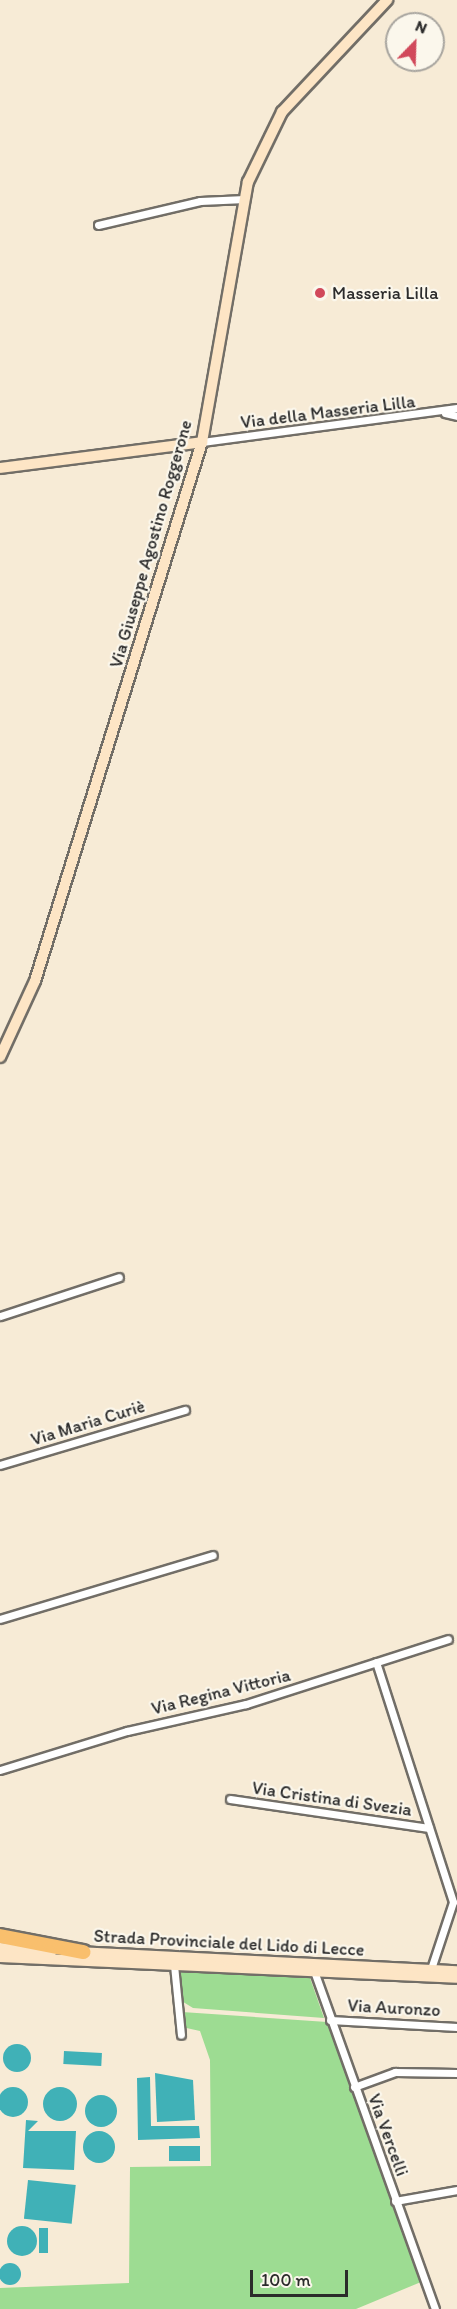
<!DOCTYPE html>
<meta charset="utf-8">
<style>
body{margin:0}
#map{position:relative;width:457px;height:2309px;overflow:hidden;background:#f7ebd6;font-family:Itim,sans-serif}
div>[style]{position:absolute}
.green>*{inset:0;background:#9ddc92}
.water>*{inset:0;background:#40b1b7;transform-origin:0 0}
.round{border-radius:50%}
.roads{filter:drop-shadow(2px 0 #726e67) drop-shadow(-2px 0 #726e67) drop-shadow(0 2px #726e67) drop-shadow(0 -2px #726e67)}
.street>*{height:7px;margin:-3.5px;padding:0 3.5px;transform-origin:3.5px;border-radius:3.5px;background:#fff}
.secondary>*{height:10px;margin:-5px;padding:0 5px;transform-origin:5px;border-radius:5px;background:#fde5c5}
.highway>*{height:14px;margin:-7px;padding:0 7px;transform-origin:7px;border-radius:7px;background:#f9bf6d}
.dots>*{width:16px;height:16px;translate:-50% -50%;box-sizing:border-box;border:3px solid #fbf7ec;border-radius:50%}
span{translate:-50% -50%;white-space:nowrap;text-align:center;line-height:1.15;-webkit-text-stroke:4.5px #fbf7ec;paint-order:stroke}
.poi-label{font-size:18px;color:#2b2b2b}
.left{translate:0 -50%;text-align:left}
.street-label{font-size:18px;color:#2b2b2b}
.north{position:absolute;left:385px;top:12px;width:60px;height:60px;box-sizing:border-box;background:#fbf7ec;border:2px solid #a8a59f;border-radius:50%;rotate:23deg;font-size:16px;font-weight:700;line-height:24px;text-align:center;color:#2b2b2b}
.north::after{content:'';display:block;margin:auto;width:21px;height:27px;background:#d1495b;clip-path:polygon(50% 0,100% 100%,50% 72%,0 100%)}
.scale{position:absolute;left:250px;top:2270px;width:98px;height:27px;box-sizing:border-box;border:3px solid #2b2b2b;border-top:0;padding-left:8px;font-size:18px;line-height:21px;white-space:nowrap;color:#2b2b2b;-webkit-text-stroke:4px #fbf7ec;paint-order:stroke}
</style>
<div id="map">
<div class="green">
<div style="clip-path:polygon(181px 1971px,310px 1978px,324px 2018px,193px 2008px,180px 2000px)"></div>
<div style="clip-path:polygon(182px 2012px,327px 2022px,421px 2282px,356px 2309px,0 2309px,0 2288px,129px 2283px,130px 2167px,211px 2166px,210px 2060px,200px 2031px,182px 2027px)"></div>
</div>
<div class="water">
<div class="round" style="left:3px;top:2044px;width:28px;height:28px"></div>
<div style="left:64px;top:2051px;width:38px;height:13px;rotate:3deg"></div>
<div style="clip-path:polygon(155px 2073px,193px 2080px,195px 2120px,157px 2122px)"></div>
<div style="clip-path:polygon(150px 2077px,151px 2126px,199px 2126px,200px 2138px,138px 2140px,137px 2078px)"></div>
<div class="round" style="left:-2px;top:2087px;width:30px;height:30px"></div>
<div class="round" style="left:43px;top:2087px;width:34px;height:34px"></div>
<div class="round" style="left:85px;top:2095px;width:32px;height:32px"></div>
<div style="clip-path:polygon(26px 2120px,38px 2121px,28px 2131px,76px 2131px,74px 2170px,23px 2168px)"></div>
<div class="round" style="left:83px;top:2131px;width:32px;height:32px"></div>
<div style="left:200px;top:2146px;width:15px;height:31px;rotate:90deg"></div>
<div style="left:28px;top:2180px;width:48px;height:39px;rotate:6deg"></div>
<div class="round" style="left:7px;top:2226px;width:30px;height:30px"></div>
<div style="left:39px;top:2228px;width:9px;height:25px"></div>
<div class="round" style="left:-1px;top:2263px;width:22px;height:22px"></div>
</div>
<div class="roads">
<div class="street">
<div style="left:98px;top:225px;width:105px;rotate:-13.2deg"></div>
<div style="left:200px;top:201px;width:45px;rotate:-2.5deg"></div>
<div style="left:445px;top:413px;width:12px;rotate:14deg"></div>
<div style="left:202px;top:442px;width:257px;rotate:-7.6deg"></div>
<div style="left:0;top:1316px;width:125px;rotate:-18.1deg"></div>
<div style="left:0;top:1465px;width:193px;rotate:-16.6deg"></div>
<div style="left:0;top:1619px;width:222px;rotate:-16.7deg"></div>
<div style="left:376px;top:1662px;width:252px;rotate:72.2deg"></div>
<div style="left:453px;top:1902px;width:71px;rotate:108.2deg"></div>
<div style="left:0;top:1770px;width:133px;rotate:-17.1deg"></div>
<div style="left:127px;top:1731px;width:122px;rotate:-12.8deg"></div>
<div style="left:246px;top:1704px;width:212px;rotate:-17.8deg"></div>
<div style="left:230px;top:1799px;width:201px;rotate:8.3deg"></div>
<div style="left:174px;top:1965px;width:70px;rotate:84.3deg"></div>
<div style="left:314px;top:1971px;width:359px;rotate:70.3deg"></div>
<div style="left:330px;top:2020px;width:127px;rotate:3.2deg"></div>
<div style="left:354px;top:2087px;width:44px;rotate:-20.1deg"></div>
<div style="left:395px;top:2072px;width:62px;rotate:0.9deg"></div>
<div style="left:395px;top:2201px;width:63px;rotate:-10.1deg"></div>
</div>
<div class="secondary">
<div style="left:0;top:468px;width:204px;rotate:-7.3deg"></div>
<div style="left:0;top:1057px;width:84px;rotate:-65.3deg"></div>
<div style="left:35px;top:981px;width:564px;rotate:-72.79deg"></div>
<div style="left:202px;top:442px;width:264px;rotate:-80deg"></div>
<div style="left:248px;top:182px;width:78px;rotate:-64.1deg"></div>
<div style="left:282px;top:112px;width:154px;rotate:-46.8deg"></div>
<div style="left:0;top:1948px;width:52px;rotate:3.3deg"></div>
<div style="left:77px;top:1952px;width:380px;rotate:2.9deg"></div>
<div style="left:0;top:1957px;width:457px;rotate:2.6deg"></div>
</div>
<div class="highway">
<div style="left:0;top:1936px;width:85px;rotate:10.9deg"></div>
</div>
</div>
<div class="dots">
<div style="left:320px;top:293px;background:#d1495b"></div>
</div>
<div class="poi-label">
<span class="left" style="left:332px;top:293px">Masseria Lilla</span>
</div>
<div class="street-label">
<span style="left:328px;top:412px;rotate:-7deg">Via della Masseria Lilla</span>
<span style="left:151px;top:544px;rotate:-74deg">Via Giuseppe Agostino Roggerone</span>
<span style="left:88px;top:1423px;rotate:-17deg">Via Maria Curiè</span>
<span style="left:221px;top:1692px;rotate:-14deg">Via Regina Vittoria</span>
<span style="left:332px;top:1799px;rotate:8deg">Via Cristina di Svezia</span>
<span style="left:229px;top:1943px;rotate:3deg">Strada Provinciale del Lido di Lecce</span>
<span style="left:394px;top:2008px;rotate:3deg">Via Auronzo</span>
<span style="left:388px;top:2135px;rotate:70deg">Via Vercelli</span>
</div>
<div class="north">N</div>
<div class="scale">100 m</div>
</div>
